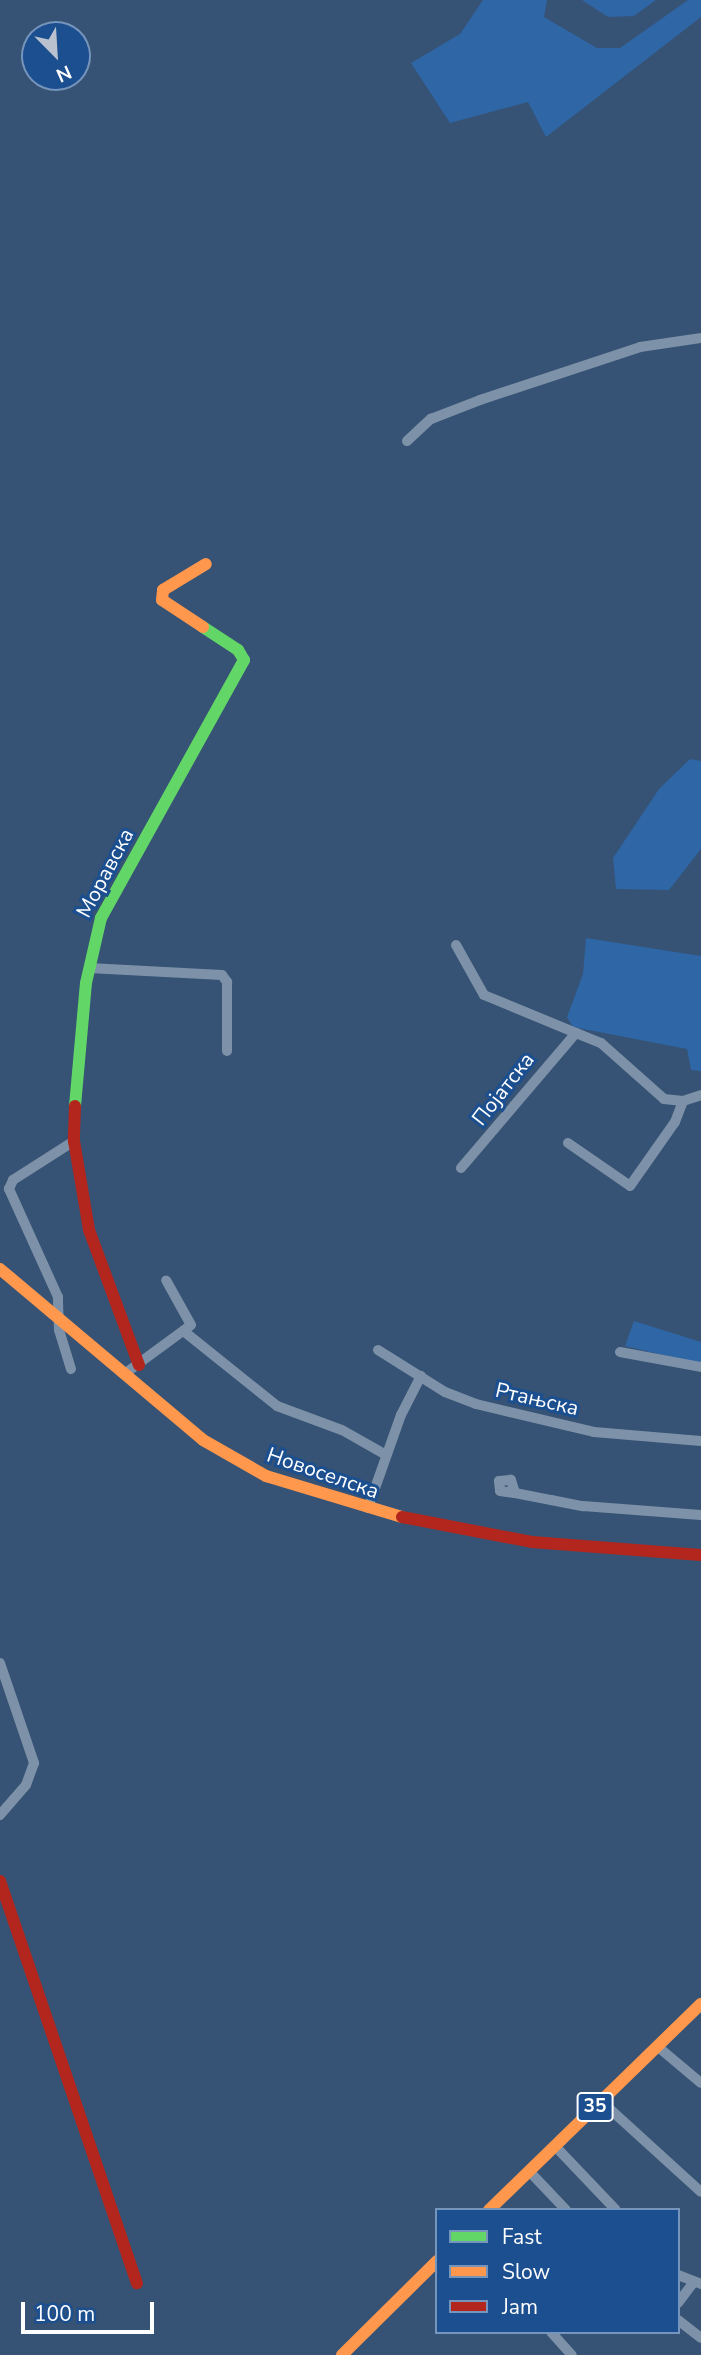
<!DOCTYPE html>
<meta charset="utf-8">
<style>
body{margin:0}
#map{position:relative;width:701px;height:2355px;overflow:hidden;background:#365274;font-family:"Nunito Sans",sans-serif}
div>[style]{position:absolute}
.green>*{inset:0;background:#2f66a5}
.street>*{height:10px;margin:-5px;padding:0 5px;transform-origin:5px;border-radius:5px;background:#7d92a8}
.fast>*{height:12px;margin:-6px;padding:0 6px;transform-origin:6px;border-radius:6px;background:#63d668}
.slow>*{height:12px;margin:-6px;padding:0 6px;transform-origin:6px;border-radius:6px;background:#ff974d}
.jam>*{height:12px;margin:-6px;padding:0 6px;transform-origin:6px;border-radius:6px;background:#b3261e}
span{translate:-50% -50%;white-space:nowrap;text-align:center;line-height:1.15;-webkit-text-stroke:6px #1b4f8f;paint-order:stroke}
.shield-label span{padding:2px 5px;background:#1b4f8f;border:2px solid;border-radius:5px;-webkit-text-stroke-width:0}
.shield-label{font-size:19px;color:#fff;font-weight:700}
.street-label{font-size:21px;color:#fff}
.legend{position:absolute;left:435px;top:2208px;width:245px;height:126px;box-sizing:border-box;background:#1b4f8f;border:2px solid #7695bc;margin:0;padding:9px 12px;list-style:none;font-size:21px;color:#fff}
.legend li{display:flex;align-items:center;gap:14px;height:35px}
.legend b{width:35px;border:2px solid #7695bc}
.north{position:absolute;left:21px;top:21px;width:70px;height:70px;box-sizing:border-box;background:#1b4f8f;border:2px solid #7695bc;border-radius:50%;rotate:156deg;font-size:19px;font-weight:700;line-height:28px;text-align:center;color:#fff}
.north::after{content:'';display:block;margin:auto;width:24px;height:32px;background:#b9c2ce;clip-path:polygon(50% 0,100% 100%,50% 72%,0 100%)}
.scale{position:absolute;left:21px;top:2302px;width:133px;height:32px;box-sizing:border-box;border:4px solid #fff;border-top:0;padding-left:9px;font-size:21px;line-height:24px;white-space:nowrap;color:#fff;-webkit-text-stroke:5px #1b4f8f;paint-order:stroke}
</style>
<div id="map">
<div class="green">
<div style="clip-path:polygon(483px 0,547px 0,544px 17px,597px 48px,620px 48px,688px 0,701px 0,701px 17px,546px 137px,528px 102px,450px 123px,411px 63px,460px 34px)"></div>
<div style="clip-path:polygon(582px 0,656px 0,634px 16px,608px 17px)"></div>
<div style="clip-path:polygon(690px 759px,701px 761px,701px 849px,669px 890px,616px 889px,613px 858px,659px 789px)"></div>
<div style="clip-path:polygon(586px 938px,701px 956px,701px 1071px,691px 1070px,687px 1049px,573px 1027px,567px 1017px,583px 974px)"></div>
<div style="clip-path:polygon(634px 1321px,701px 1342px,701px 1364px,625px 1346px)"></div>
</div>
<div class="street">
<div style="left:407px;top:441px;width:33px;rotate:-43deg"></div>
<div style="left:431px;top:419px;width:53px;rotate:-21.2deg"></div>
<div style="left:480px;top:400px;width:169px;rotate:-18.3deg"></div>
<div style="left:640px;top:347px;width:62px;rotate:-8.4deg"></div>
<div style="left:456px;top:945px;width:57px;rotate:60.8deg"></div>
<div style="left:484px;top:995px;width:100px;rotate:22.4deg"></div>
<div style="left:89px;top:968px;width:133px;rotate:3deg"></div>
<div style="left:222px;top:975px;width:9px;rotate:54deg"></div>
<div style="left:227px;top:982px;width:69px;rotate:90deg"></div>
<div style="left:568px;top:1143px;width:75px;rotate:34.7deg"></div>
<div style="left:630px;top:1186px;width:78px;rotate:-54.9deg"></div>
<div style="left:675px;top:1122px;width:22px;rotate:-69deg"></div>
<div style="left:461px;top:1168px;width:177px;rotate:-49.6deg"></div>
<div style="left:576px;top:1033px;width:27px;rotate:22deg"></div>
<div style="left:601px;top:1043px;width:84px;rotate:41.6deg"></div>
<div style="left:664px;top:1099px;width:19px;rotate:6deg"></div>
<div style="left:683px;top:1101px;width:19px;rotate:-18deg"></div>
<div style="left:186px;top:1333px;width:117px;rotate:38.7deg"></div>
<div style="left:277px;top:1406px;width:69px;rotate:20.3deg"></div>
<div style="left:342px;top:1430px;width:51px;rotate:29.6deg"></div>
<div style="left:378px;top:1350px;width:79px;rotate:32.1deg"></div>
<div style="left:445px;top:1392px;width:33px;rotate:21deg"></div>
<div style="left:476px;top:1404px;width:121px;rotate:13.3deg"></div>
<div style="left:594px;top:1432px;width:107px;rotate:4.8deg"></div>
<div style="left:620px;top:1352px;width:82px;rotate:10.5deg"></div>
<div style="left:71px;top:1369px;width:41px;rotate:-107.1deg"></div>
<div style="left:59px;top:1330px;width:33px;rotate:-92deg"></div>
<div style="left:58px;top:1297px;width:119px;rotate:-114.4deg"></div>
<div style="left:9px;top:1189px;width:10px;rotate:-66deg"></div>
<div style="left:13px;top:1180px;width:72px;rotate:-32.6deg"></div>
<div style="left:127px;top:1372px;width:79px;rotate:-36.3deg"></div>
<div style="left:191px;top:1325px;width:51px;rotate:-119.1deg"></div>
<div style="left:515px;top:1493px;width:14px;rotate:-107deg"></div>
<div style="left:511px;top:1480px;width:12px;rotate:175deg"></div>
<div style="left:499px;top:1481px;width:10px;rotate:84deg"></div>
<div style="left:500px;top:1491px;width:15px;rotate:8deg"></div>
<div style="left:515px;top:1493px;width:37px;rotate:11deg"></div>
<div style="left:551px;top:1500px;width:33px;rotate:11deg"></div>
<div style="left:583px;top:1506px;width:118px;rotate:4.4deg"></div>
<div style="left:368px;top:1508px;width:99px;rotate:-70.5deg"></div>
<div style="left:401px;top:1415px;width:44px;rotate:-62.9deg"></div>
<div style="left:0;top:1663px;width:106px;rotate:71.2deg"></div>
<div style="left:34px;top:1763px;width:23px;rotate:110deg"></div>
<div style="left:26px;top:1785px;width:40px;rotate:131deg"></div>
<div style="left:657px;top:2046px;width:57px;rotate:40.1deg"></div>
<div style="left:601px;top:2101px;width:135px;rotate:42.3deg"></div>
<div style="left:555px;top:2146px;width:88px;rotate:46.4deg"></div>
<div style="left:529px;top:2171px;width:54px;rotate:46.5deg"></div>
<div style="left:678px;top:2275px;width:25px;rotate:21deg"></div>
<div style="left:678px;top:2303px;width:25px;rotate:-53deg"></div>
<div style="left:678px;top:2320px;width:29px;rotate:38deg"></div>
<div style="left:551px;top:2332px;width:31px;rotate:48deg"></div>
</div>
<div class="fast">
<div style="left:75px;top:1106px;width:123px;rotate:-84.9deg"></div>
<div style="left:86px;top:983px;width:67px;rotate:-77deg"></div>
<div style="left:101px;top:918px;width:295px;rotate:-61deg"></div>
<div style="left:244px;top:660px;width:12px;rotate:-121deg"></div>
<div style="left:238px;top:650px;width:42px;rotate:-146.7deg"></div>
</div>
<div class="slow">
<div style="left:203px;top:627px;width:49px;rotate:-146.6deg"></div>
<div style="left:162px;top:600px;width:10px;rotate:-84deg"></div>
<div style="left:163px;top:590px;width:50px;rotate:-31.2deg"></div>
<div style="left:0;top:1269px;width:265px;rotate:40.1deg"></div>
<div style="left:203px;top:1440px;width:73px;rotate:29.7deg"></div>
<div style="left:266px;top:1476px;width:142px;rotate:16.8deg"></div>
<div style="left:489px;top:2210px;width:296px;rotate:-44.2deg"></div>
<div style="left:342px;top:2355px;width:134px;rotate:-44.7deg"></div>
</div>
<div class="jam">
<div style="left:75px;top:1106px;width:35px;rotate:92deg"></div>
<div style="left:74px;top:1141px;width:90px;rotate:80.4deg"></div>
<div style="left:89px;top:1230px;width:144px;rotate:69.7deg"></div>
<div style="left:402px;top:1517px;width:132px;rotate:10.9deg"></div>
<div style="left:532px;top:1542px;width:169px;rotate:4.4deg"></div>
<div style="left:0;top:1881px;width:425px;rotate:71.2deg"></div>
</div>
<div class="shield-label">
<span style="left:595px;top:2107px">35</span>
</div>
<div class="street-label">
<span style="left:105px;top:873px;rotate:-62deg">Моравска</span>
<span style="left:503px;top:1089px;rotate:-52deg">Појатска</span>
<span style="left:537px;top:1399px;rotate:13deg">Ртањска</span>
<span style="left:323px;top:1473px;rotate:19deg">Новоселска</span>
</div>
<ul class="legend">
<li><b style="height:9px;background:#63d668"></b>Fast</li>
<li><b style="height:9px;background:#ff974d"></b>Slow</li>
<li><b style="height:9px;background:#b3261e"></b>Jam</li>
</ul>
<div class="north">N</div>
<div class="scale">100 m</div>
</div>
